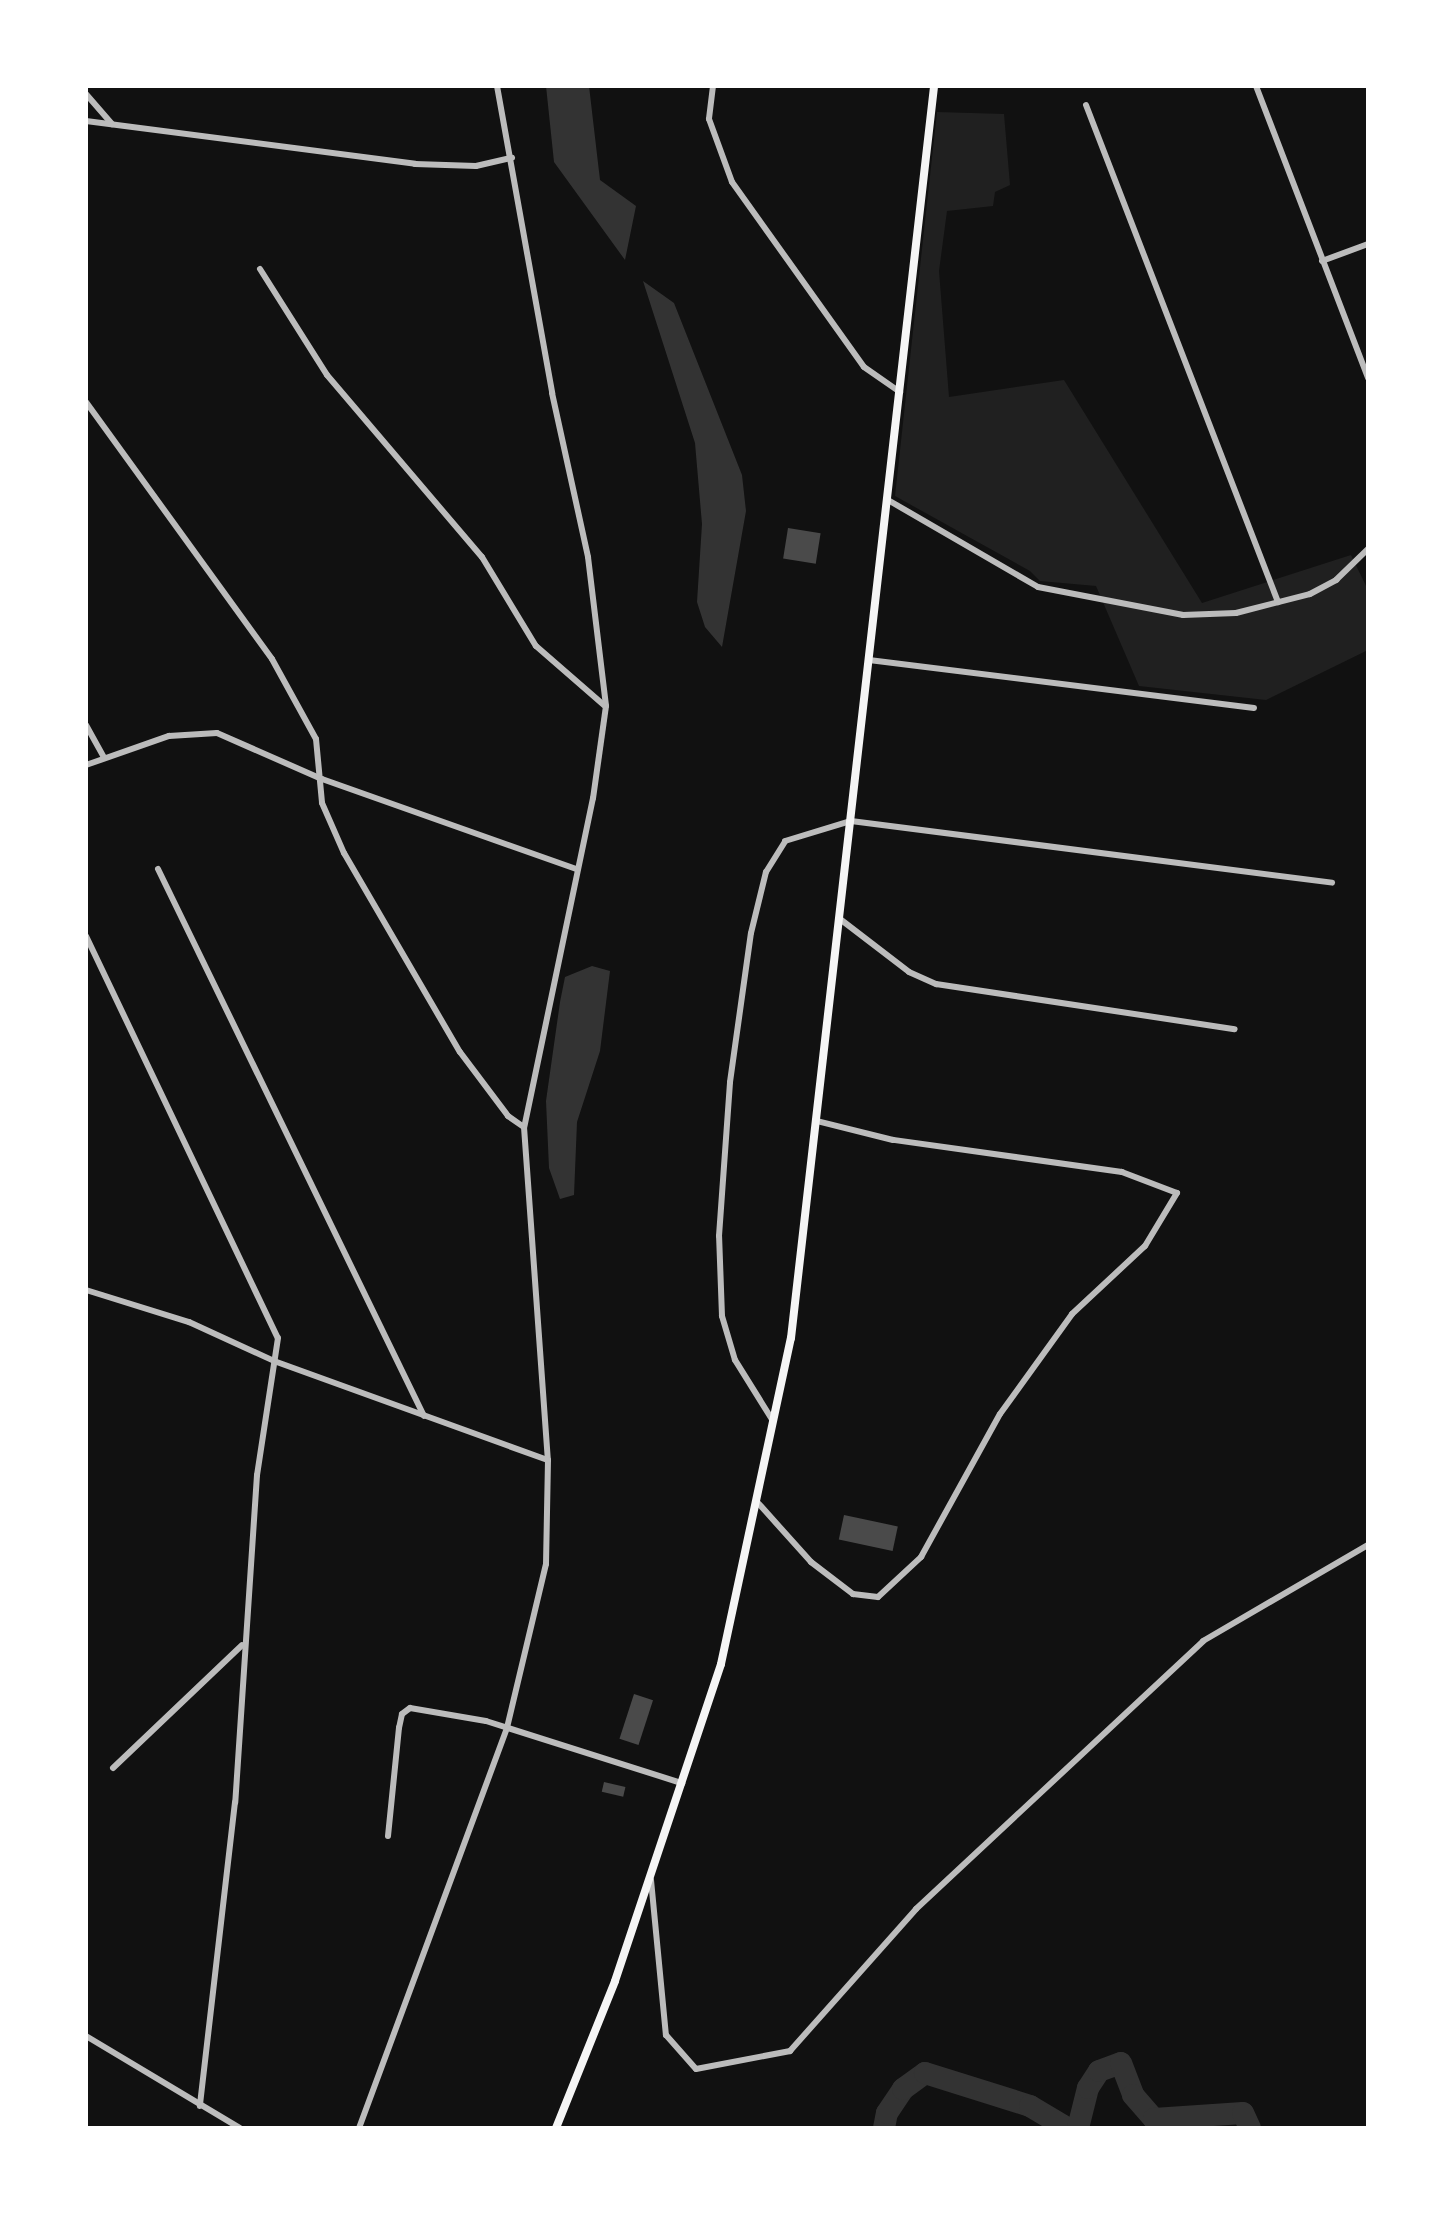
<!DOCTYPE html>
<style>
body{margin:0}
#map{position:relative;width:1454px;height:2214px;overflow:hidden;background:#111;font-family:"Sofia Sans Condensed",sans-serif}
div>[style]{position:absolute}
.green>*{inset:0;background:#202020}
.water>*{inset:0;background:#333}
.river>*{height:22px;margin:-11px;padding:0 11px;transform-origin:11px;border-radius:11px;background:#333}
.building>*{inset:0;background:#4a4a4a;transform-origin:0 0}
.minor>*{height:6px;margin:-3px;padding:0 3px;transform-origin:3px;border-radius:3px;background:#bcbcbc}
.secondary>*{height:8px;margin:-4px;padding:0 4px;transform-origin:4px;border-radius:4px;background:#f5f5f5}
span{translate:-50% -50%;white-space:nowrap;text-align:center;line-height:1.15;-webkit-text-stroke:6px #fff;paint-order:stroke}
.frame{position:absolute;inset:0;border:88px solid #fff;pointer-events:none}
</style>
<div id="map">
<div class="green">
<div style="clip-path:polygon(937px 112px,1004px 114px,1010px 185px,995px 192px,993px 206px,947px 211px,939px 271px,949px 397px,1064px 380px,1202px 603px,1351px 555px,1368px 590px,1368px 650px,1266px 700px,1139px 686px,1096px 586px,1040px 581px,1030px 571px,895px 496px)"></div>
</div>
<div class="water">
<div style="clip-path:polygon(546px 86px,589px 86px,600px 180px,636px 206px,625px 260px,554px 162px)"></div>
<div style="clip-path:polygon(643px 281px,674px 303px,742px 475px,746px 511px,722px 647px,705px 627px,697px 602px,702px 524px,695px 443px)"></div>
<div style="clip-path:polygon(592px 966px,610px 971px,600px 1051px,577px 1122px,574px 1195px,560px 1199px,549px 1168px,546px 1101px,560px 1002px,565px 977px)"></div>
</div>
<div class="river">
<div style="left:884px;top:2128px;width:15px;rotate:-79deg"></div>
<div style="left:887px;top:2113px;width:29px;rotate:-56deg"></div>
<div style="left:903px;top:2089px;width:27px;rotate:-36deg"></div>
<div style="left:925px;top:2073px;width:110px;rotate:17.4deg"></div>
<div style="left:1030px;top:2106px;width:43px;rotate:30.7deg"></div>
<div style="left:1078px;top:2128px;width:41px;rotate:-76deg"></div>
<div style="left:1088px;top:2088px;width:20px;rotate:-57deg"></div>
<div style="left:1099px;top:2071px;width:23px;rotate:-20deg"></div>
<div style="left:1121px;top:2063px;width:34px;rotate:69deg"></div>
<div style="left:1133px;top:2095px;width:32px;rotate:49deg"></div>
<div style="left:1154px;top:2119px;width:89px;rotate:-3.9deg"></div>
<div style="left:1243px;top:2113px;width:17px;rotate:65deg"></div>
</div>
<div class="building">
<div style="left:788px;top:528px;width:33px;height:31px;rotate:9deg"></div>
<div style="left:844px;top:1515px;width:55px;height:25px;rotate:12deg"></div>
<div style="left:634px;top:1694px;width:20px;height:47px;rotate:18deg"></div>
<div style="left:604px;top:1782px;width:22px;height:10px;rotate:13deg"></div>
</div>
<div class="minor">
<div style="left:497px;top:86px;width:312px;rotate:79.8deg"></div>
<div style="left:552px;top:393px;width:168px;rotate:77.6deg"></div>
<div style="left:588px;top:557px;width:150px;rotate:83.1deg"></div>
<div style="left:606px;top:706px;width:93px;rotate:98deg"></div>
<div style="left:593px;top:798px;width:336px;rotate:101.8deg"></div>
<div style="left:524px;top:1127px;width:334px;rotate:85.9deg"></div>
<div style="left:713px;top:86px;width:33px;rotate:97deg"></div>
<div style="left:709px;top:119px;width:67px;rotate:69.9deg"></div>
<div style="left:732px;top:182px;width:227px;rotate:54.5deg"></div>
<div style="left:864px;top:367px;width:44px;rotate:34.8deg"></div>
<div style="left:1256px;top:86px;width:313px;rotate:69deg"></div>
<div style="left:86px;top:94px;width:40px;rotate:49deg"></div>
<div style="left:1086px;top:105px;width:533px;rotate:68.88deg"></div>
<div style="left:86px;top:121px;width:332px;rotate:7.4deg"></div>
<div style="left:415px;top:164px;width:61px;rotate:1.9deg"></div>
<div style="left:476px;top:166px;width:37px;rotate:-13deg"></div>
<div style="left:1322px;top:261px;width:49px;rotate:-20.3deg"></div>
<div style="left:260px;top:269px;width:125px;rotate:57.7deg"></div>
<div style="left:327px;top:375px;width:239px;rotate:49.6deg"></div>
<div style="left:482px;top:557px;width:104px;rotate:58.8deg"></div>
<div style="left:536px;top:646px;width:91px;rotate:41deg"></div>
<div style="left:86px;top:402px;width:317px;rotate:54.1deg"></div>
<div style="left:272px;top:659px;width:91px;rotate:61.2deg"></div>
<div style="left:316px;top:739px;width:64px;rotate:84.6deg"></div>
<div style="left:322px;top:803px;width:55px;rotate:66.3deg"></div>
<div style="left:344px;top:853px;width:230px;rotate:59.8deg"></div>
<div style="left:460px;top:1052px;width:80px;rotate:53.1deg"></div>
<div style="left:508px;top:1116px;width:19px;rotate:35deg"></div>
<div style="left:888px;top:500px;width:173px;rotate:30.1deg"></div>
<div style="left:1038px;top:587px;width:148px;rotate:10.9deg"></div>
<div style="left:1183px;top:615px;width:53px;rotate:-2.2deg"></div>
<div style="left:1236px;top:613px;width:76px;rotate:-14.4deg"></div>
<div style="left:1310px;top:594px;width:30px;rotate:-28deg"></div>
<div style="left:1336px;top:580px;width:45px;rotate:-44.1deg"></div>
<div style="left:869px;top:660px;width:388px;rotate:7.1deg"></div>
<div style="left:86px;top:725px;width:37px;rotate:61deg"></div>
<div style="left:86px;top:765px;width:88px;rotate:-19.3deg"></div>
<div style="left:169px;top:736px;width:48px;rotate:-3.6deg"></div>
<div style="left:217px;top:733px;width:115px;rotate:23.7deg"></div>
<div style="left:322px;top:779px;width:269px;rotate:19.5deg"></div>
<div style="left:158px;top:869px;width:608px;rotate:64.07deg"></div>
<div style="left:840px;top:919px;width:87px;rotate:37.5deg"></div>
<div style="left:909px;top:972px;width:30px;rotate:24deg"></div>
<div style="left:936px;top:984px;width:302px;rotate:8.6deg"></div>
<div style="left:86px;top:936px;width:445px;rotate:64.5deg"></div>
<div style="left:278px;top:1338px;width:139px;rotate:98.7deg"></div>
<div style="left:257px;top:1475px;width:328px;rotate:93.8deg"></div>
<div style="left:235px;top:1802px;width:306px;rotate:96.6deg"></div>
<div style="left:86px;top:1290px;width:108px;rotate:17.3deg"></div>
<div style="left:189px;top:1322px;width:94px;rotate:24.6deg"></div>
<div style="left:274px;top:1361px;width:291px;rotate:19.9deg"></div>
<div style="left:548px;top:1460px;width:104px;rotate:91.1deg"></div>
<div style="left:546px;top:1564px;width:169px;rotate:103.4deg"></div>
<div style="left:507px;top:1728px;width:427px;rotate:110.3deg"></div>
<div style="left:773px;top:1421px;width:72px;rotate:-121.9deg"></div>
<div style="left:735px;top:1360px;width:46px;rotate:-106.5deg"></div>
<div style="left:722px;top:1316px;width:80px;rotate:-92.1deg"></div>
<div style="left:719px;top:1236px;width:154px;rotate:-85.9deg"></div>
<div style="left:730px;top:1082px;width:150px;rotate:-82deg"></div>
<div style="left:751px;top:933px;width:63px;rotate:-76.2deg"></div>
<div style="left:766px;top:872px;width:36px;rotate:-58deg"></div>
<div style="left:785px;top:841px;width:69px;rotate:-16.9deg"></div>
<div style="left:851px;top:821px;width:485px;rotate:7.3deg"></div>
<div style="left:759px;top:1504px;width:78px;rotate:48.1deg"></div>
<div style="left:811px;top:1562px;width:53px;rotate:37.3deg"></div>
<div style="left:853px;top:1594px;width:25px;rotate:7deg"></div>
<div style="left:878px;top:1597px;width:59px;rotate:-42.9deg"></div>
<div style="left:921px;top:1557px;width:163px;rotate:-61.1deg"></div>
<div style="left:1000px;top:1414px;width:123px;rotate:-54.2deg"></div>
<div style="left:1072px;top:1314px;width:100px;rotate:-43deg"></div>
<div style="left:1145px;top:1246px;width:62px;rotate:-58.9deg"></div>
<div style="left:1177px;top:1193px;width:59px;rotate:-159.1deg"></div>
<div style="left:1122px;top:1172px;width:231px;rotate:-172deg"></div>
<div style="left:893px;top:1140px;width:78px;rotate:-166deg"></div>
<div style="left:113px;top:1768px;width:178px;rotate:-43.6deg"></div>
<div style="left:388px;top:1836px;width:109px;rotate:-84.2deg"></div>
<div style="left:399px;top:1728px;width:14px;rotate:-78deg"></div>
<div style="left:402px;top:1714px;width:10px;rotate:-37deg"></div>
<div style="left:410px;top:1708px;width:77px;rotate:9.7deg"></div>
<div style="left:486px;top:1721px;width:206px;rotate:17.6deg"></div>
<div style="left:651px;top:1880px;width:156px;rotate:84.5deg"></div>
<div style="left:666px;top:2035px;width:45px;rotate:48.6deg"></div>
<div style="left:696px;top:2069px;width:96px;rotate:-10.8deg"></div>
<div style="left:790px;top:2051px;width:190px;rotate:-48.4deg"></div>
<div style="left:916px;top:1909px;width:393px;rotate:-43deg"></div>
<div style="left:1203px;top:1641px;width:191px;rotate:-30.2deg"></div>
<div style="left:86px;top:2036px;width:179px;rotate:30.9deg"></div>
</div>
<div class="secondary">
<div style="left:556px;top:2128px;width:158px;rotate:-68.1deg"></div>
<div style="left:615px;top:1981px;width:334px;rotate:-71.5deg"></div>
<div style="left:721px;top:1664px;width:333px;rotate:-77.9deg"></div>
<div style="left:791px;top:1338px;width:1260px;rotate:-83.48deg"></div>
</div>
<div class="frame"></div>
</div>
